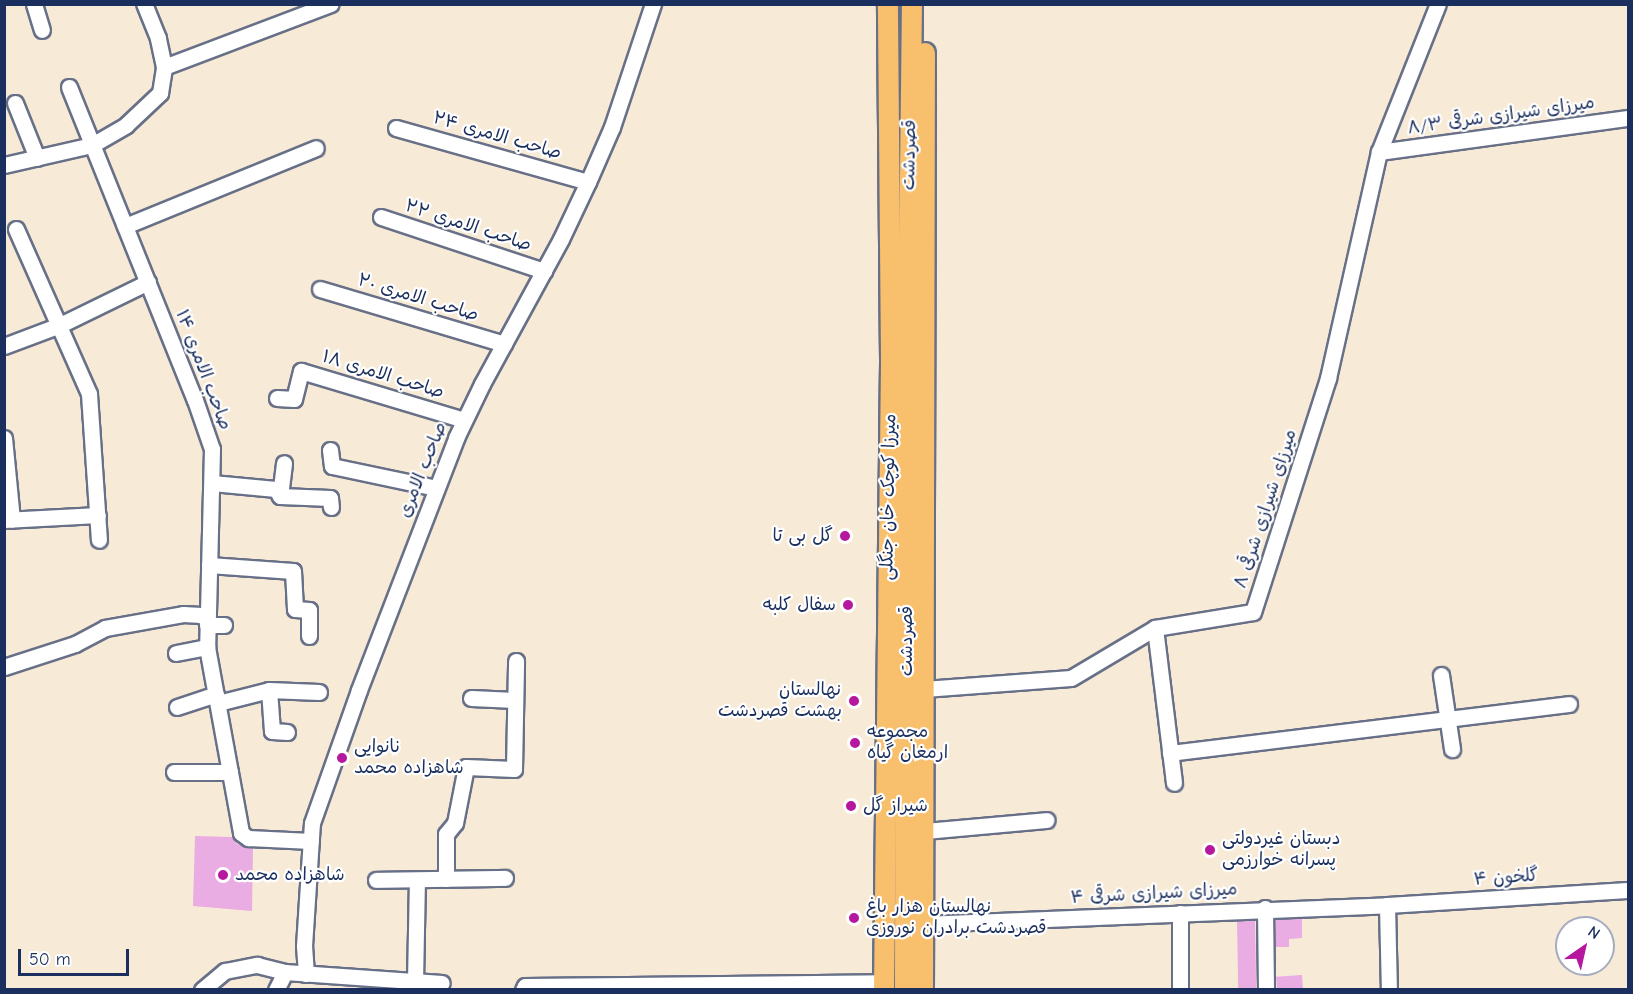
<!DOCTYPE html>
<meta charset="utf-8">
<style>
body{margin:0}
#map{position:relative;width:1633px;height:994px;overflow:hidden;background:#f7ead6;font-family:"Comic Neue","Playpen Sans Arabic",sans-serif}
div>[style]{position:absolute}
.building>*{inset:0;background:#e9ace3;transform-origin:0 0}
.roads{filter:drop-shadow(2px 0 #687088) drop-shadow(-2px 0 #687088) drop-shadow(0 2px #687088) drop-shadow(0 -2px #687088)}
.minor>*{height:15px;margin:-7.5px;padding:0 7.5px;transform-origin:7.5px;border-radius:7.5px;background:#fff}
.major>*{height:20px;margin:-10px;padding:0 10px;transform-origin:10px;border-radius:10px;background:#f8bf6c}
.dots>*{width:16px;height:16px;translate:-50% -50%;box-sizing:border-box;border:3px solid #fff;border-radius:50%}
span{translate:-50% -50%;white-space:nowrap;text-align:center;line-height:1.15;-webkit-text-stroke:4.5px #fff;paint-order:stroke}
.street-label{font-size:18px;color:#1b2f5e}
.poi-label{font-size:18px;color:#1b2f5e}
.right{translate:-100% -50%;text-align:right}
.left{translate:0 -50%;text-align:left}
.frame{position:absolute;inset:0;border:6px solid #1b2f5e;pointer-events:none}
.north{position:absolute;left:1555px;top:916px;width:60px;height:60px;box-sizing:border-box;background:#fff;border:2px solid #a4acbf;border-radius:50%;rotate:34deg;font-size:16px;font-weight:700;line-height:24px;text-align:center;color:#1b2f5e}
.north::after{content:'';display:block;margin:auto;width:21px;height:27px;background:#b5179e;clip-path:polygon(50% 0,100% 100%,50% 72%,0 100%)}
.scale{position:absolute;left:18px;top:949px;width:111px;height:27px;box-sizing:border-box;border:3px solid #1b2f5e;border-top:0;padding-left:8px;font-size:18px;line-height:21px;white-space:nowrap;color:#1b2f5e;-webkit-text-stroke:4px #fff;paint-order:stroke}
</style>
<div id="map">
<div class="building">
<div style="clip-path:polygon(195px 836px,232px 837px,237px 844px,253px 848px,252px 911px,193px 906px)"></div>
<div style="clip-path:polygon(1302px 918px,1302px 938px,1289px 939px,1289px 947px,1275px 947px,1275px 919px)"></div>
<div style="left:1255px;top:920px;width:70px;height:18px;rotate:89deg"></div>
<div style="left:1302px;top:975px;width:15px;height:26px;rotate:86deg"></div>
</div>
<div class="roads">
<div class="minor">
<div style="left:34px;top:4px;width:27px;rotate:73deg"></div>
<div style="left:164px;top:67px;width:178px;rotate:-20.7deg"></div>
<div style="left:69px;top:87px;width:337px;rotate:68.1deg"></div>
<div style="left:195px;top:400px;width:52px;rotate:70.9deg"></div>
<div style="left:212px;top:449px;width:198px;rotate:91.4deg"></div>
<div style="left:207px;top:647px;width:189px;rotate:79.6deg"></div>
<div style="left:241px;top:833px;width:9px;rotate:36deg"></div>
<div style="left:248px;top:838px;width:63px;rotate:2.7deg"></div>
<div style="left:15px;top:103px;width:59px;rotate:68.2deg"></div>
<div style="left:396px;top:128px;width:199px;rotate:15.7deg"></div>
<div style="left:1379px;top:152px;width:251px;rotate:-7.8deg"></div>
<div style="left:4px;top:165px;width:90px;rotate:-12.8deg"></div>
<div style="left:92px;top:145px;width:39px;rotate:-30deg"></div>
<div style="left:126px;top:125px;width:47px;rotate:-43.3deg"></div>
<div style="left:160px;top:93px;width:26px;rotate:-81deg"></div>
<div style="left:164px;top:67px;width:30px;rotate:-102deg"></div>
<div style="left:158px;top:38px;width:37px;rotate:-112deg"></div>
<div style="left:381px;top:217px;width:172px;rotate:18.3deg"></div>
<div style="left:125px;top:226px;width:206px;rotate:-22.2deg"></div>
<div style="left:16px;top:229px;width:180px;rotate:66.1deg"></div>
<div style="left:89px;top:394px;width:146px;rotate:86.1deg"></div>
<div style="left:320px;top:289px;width:192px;rotate:16.6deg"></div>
<div style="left:4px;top:346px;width:60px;rotate:-20.6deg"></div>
<div style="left:60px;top:325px;width:98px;rotate:-26deg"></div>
<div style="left:277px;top:398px;width:17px;rotate:3deg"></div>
<div style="left:294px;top:399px;width:29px;rotate:-76deg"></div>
<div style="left:301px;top:371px;width:170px;rotate:16.7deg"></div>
<div style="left:4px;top:438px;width:82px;rotate:84.4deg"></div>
<div style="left:330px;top:450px;width:16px;rotate:83deg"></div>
<div style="left:332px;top:466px;width:106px;rotate:11.9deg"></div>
<div style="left:212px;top:483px;width:64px;rotate:5.4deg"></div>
<div style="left:276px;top:489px;width:8px;rotate:60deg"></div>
<div style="left:280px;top:496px;width:50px;rotate:2.3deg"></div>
<div style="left:330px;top:498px;width:9px;rotate:84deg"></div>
<div style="left:280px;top:496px;width:33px;rotate:-83deg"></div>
<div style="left:4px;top:520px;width:94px;rotate:-3deg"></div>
<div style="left:209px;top:565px;width:84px;rotate:4.1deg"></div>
<div style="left:293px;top:571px;width:38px;rotate:87deg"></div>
<div style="left:295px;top:609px;width:14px;rotate:4deg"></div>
<div style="left:309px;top:610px;width:26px;rotate:90deg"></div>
<div style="left:207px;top:625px;width:17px"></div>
<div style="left:1155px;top:628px;width:156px;rotate:83deg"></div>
<div style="left:176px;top:653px;width:32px;rotate:-11deg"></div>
<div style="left:4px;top:667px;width:75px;rotate:-17.9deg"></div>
<div style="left:75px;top:644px;width:34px;rotate:-28deg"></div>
<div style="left:105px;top:628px;width:79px;rotate:-10.2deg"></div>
<div style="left:183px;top:614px;width:18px;rotate:3deg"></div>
<div style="left:201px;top:615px;width:7px;rotate:34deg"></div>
<div style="left:1441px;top:675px;width:75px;rotate:81.5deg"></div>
<div style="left:924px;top:689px;width:147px;rotate:-4.3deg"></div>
<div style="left:1071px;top:678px;width:98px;rotate:-30.8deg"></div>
<div style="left:1155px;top:628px;width:99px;rotate:-9.3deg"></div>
<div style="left:1253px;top:612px;width:246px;rotate:-72.2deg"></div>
<div style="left:1328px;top:378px;width:232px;rotate:-77.3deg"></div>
<div style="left:1379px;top:152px;width:159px;rotate:-68.3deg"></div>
<div style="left:269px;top:690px;width:41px;rotate:85.8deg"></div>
<div style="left:272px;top:731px;width:15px;rotate:4deg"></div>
<div style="left:471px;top:698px;width:44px;rotate:2.6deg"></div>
<div style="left:218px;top:703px;width:53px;rotate:-14.3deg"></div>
<div style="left:269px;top:690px;width:50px;rotate:2.3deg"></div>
<div style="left:177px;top:707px;width:41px;rotate:-18.4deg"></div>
<div style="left:1170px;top:753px;width:402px;rotate:-7deg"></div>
<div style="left:174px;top:772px;width:56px"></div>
<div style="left:924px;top:831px;width:123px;rotate:-5.1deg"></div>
<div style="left:446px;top:879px;width:45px;rotate:-90deg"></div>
<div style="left:446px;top:834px;width:14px;rotate:-51deg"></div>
<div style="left:455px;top:823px;width:57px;rotate:-78.9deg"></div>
<div style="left:466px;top:767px;width:48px;rotate:2.4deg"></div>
<div style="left:514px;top:769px;width:108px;rotate:-88.9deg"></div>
<div style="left:376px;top:880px;width:129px;rotate:-0.9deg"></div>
<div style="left:1387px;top:905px;width:85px;rotate:88.7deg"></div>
<div style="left:1265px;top:908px;width:82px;rotate:89.3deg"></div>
<div style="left:1180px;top:913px;width:77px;rotate:90deg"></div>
<div style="left:924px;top:924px;width:463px;rotate:-2.3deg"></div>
<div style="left:1387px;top:905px;width:241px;rotate:-3.6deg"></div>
<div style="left:306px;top:974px;width:28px;rotate:-94deg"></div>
<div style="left:304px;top:946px;width:123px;rotate:-86.3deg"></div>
<div style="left:312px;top:823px;width:141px;rotate:-70.5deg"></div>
<div style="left:359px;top:690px;width:270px;rotate:-68.9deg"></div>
<div style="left:456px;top:438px;width:60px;rotate:-64.3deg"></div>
<div style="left:482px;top:384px;width:165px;rotate:-61.4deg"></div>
<div style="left:561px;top:239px;width:63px;rotate:-64.7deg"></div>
<div style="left:588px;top:182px;width:60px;rotate:-66.4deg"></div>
<div style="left:612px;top:127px;width:130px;rotate:-71.6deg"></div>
<div style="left:415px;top:982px;width:102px;rotate:-88.9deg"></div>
<div style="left:202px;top:990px;width:30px;rotate:-40deg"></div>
<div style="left:225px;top:971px;width:33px;rotate:-11deg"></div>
<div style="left:257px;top:965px;width:29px;rotate:14deg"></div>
<div style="left:285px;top:972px;width:157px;rotate:4deg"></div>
<div style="left:276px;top:990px;width:20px;rotate:-63deg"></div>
<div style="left:523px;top:990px;width:4px;rotate:-63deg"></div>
<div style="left:525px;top:986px;width:359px;rotate:-0.6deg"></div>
</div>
<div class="major">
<div style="left:884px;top:990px;width:631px;rotate:-89.36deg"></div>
<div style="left:891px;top:359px;width:355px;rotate:-90.5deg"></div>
<div style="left:905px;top:990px;width:461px;rotate:-89.9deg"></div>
<div style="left:906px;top:529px;width:525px;rotate:-89.35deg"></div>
<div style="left:923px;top:990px;width:937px;rotate:-89.88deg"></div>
</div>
</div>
<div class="dots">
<div style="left:845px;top:536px;background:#b5179e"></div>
<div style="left:848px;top:605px;background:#b5179e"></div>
<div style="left:854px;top:701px;background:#b5179e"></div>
<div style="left:855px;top:743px;background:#b5179e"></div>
<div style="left:342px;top:758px;background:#b5179e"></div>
<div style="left:851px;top:806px;background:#b5179e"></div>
<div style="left:1210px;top:850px;background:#b5179e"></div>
<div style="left:223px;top:875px;background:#b5179e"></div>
<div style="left:854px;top:918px;background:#b5179e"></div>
</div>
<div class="street-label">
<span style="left:1501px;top:116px;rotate:-8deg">۸/۳ میرزای شیرازی شرقی</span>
<span style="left:497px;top:136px;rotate:16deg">۲۴ صاحب الامری</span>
<span style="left:910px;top:155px;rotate:-89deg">قصردشت</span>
<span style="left:468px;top:226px;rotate:18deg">۲۲ صاحب الامری</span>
<span style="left:418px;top:298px;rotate:17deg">۲۰ صاحب الامری</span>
<span style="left:203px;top:370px;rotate:69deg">۱۴ صاحب الامری</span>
<span style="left:383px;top:375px;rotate:17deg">۱۸ صاحب الامری</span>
<span style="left:423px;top:470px;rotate:-68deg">صاحب الامری</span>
<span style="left:889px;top:497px;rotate:-89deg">میرزا کوچک خان جنگلی</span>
<span style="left:1266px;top:509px;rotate:-72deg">۸ میرزای شیرازی شرقی</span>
<span style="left:907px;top:641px;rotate:-90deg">قصردشت</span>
<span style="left:1506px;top:878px;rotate:-4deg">۴ گلخون</span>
<span style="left:1154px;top:894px;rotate:-3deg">۴ میرزای شیرازی شرقی</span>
</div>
<div class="poi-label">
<span class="right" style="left:833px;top:536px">گل بی تا</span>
<span class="right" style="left:836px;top:605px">سفال کلبه</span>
<span class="right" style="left:842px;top:701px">نهالستان<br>بهشت قصردشت</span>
<span class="left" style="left:867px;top:743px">مجموعه<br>ارمغان گیاه</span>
<span class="left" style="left:354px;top:758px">نانوایی<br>شاهزاده محمد</span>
<span class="left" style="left:863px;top:806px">شیراز گل</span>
<span class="left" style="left:1222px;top:850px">دبستان غیردولتی<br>پسرانه خوارزمی</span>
<span class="left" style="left:235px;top:875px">شاهزاده محمد</span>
<span class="left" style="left:866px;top:918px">نهالستان هزار باغ<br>قصردشت برادران نوروزی</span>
</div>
<div class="frame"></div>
<div class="north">N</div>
<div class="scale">50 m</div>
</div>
